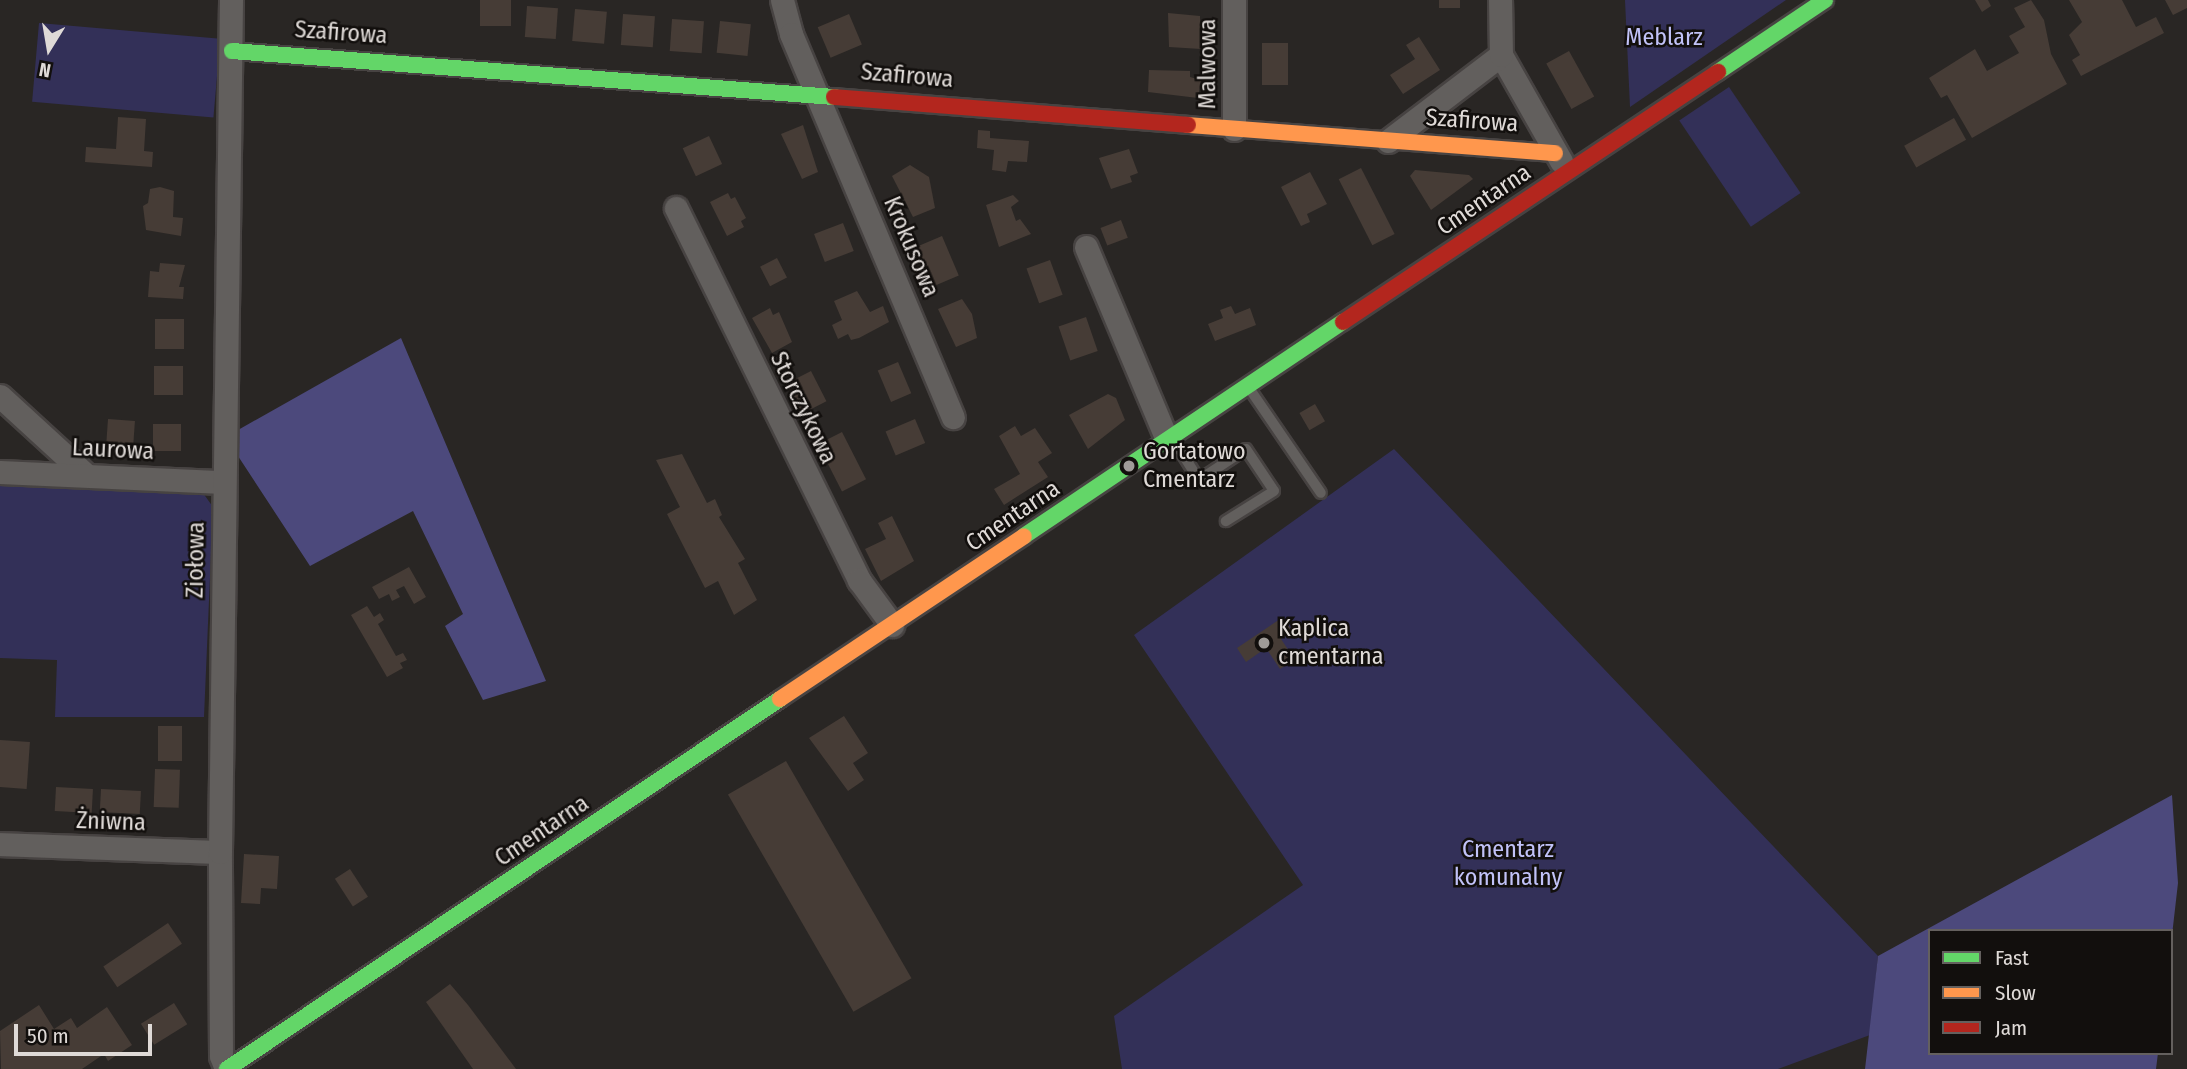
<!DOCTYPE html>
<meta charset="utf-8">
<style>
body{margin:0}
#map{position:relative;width:2187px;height:1069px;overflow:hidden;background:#292624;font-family:"Fira Sans Condensed",sans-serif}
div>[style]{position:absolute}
.green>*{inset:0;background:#333058;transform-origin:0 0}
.forest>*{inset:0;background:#4c497c}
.building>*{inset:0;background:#463c36;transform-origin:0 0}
.roads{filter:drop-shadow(2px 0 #474342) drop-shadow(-2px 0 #474342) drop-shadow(0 2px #474342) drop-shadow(0 -2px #474342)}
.lane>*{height:10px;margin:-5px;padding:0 5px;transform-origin:5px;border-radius:5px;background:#625f5d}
.street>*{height:23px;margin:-11.5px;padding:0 11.5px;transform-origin:11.5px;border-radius:11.5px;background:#625f5d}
.fast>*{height:16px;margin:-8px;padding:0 8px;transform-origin:8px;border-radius:8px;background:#63d668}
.slow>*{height:16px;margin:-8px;padding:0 8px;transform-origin:8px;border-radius:8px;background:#ff974d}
.jam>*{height:16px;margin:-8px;padding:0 8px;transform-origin:8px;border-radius:8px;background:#b3261e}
.dots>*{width:19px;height:19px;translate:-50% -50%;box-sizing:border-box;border:4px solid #120f0d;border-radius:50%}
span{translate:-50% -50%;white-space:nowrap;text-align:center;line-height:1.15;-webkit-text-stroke:5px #120f0d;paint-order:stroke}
.street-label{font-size:24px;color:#dfdad7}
.park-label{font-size:24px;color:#c1c2f8}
.poi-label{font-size:24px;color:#dfdad7}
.left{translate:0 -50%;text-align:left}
.legend{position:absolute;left:1928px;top:929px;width:245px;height:126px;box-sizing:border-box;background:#120f0d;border:2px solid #64605e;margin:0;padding:9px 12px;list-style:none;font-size:21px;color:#dfdad7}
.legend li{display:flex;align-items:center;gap:14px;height:35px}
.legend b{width:35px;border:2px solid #64605e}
.north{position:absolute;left:14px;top:14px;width:70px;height:70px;-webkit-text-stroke:5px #120f0d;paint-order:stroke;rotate:191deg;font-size:19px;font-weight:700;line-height:28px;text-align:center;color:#dfdad7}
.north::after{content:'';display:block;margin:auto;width:24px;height:32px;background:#dfdad7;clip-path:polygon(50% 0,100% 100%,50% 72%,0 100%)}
.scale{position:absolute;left:14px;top:1024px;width:138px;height:32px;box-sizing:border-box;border:4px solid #dfdad7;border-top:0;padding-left:9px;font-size:21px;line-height:24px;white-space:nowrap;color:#dfdad7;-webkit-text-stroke:5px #120f0d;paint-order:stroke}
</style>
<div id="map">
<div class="green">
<div style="clip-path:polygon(1625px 0,1786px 0,1630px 107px)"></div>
<div style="left:39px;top:23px;width:182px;height:79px;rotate:5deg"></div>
<div style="left:1729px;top:87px;width:128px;height:60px;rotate:56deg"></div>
<div style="clip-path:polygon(1394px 449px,1878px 956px,1870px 1035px,1778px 1069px,1122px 1069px,1114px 1016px,1303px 885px,1134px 635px)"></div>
<div style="clip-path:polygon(0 480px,183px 487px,203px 493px,213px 507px,204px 717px,55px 717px,57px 660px,0 658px)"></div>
</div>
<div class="forest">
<div style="clip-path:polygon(401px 338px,546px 681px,483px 700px,445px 626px,463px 614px,413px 511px,310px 566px,238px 456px,238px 430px)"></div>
<div style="clip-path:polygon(2172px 795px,2178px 883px,2171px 944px,2171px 931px,1930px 931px,1930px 1053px,2158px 1053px,2156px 1069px,1865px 1069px,1878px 956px)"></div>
</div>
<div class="building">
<div style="left:480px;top:0;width:31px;height:26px"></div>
<div style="left:1439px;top:0;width:21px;height:8px"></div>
<div style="clip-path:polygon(1975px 0,1988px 0,1991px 6px,1982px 12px)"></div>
<div style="clip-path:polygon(2031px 0,2044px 20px,2051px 54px,2067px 84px,1972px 138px,1947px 95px,1941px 98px,1929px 78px,1975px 49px,1987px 71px,2019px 53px,2009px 36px,2025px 27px,2014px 8px)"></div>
<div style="clip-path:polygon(2069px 0,2122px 0,2136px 27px,2156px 17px,2164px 33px,2081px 76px,2072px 60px,2080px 55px,2069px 35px,2082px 22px)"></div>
<div style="clip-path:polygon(2165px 0,2187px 0,2187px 8px,2173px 15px)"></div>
<div style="left:527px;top:6px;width:31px;height:31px;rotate:4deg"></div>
<div style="left:575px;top:9px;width:32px;height:32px;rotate:5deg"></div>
<div style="clip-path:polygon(1168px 13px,1200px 16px,1201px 49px,1169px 47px)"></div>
<div style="left:623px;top:14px;width:32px;height:31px;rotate:4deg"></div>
<div style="left:849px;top:14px;width:33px;height:34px;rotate:67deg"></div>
<div style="left:672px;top:19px;width:32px;height:32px;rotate:4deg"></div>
<div style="left:720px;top:21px;width:31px;height:32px;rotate:6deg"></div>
<div style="clip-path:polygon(1419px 37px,1440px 70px,1403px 94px,1390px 75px,1415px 59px,1406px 45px)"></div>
<div style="left:1262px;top:43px;width:26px;height:42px"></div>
<div style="left:1569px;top:51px;width:52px;height:26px;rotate:61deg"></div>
<div style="clip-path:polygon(1149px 70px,1190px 71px,1190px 77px,1201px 80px,1198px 98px,1148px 92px)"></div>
<div style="clip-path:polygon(118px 117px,146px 119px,144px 151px,153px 152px,152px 167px,85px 162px,86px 147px,116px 149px)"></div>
<div style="left:1954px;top:118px;width:25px;height:57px;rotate:61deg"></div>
<div style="clip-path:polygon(803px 125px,818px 172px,802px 179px,781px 134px)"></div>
<div style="clip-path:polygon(978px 130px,990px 131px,990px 138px,1029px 141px,1027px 162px,1008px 161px,1006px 172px,992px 170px,994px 150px,977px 148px)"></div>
<div style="left:709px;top:136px;width:31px;height:29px;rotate:65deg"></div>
<div style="clip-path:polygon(1129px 149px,1138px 173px,1130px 176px,1132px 182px,1111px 189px,1099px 158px)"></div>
<div style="clip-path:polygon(910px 165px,929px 177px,935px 208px,913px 217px,892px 176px)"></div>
<div style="left:1361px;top:168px;width:74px;height:25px;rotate:63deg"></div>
<div style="clip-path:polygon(1415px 170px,1469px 175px,1473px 179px,1431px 210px,1410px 176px)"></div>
<div style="clip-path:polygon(1310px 172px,1327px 204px,1307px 214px,1310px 222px,1301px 226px,1281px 187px)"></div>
<div style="clip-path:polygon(160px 187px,174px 191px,173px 217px,183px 218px,181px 236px,146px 230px,143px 206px,148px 203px,150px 189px)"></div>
<div style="clip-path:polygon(728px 193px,731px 199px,735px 197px,746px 218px,741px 221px,744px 227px,727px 236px,710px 202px)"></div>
<div style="clip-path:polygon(1013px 195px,1019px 201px,1011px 207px,1016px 221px,1020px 219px,1031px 234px,999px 247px,986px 205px)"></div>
<div style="left:1121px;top:220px;width:19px;height:22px;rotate:69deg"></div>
<div style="left:843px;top:223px;width:30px;height:31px;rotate:69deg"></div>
<div style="left:942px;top:236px;width:43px;height:32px;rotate:67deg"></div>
<div style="left:777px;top:258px;width:22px;height:19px;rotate:63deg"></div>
<div style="left:1050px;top:260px;width:37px;height:25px;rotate:70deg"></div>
<div style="clip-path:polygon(160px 263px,185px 265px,179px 287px,184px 287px,183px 299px,148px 297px,150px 271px,159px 272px)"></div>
<div style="clip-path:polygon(857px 291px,870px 312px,883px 306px,889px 322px,859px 338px,851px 340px,848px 334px,838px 339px,832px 325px,842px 320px,834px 301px)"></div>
<div style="clip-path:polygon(962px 299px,972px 314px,977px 338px,956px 347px,938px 309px)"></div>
<div style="clip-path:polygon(1231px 306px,1235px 314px,1250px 308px,1256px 325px,1215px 341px,1208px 324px,1223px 318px,1220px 310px)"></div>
<div style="clip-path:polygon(770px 308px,773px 315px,779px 312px,792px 342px,772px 353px,752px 318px)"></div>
<div style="left:1086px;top:317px;width:36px;height:29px;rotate:71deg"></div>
<div style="left:155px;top:319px;width:29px;height:30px"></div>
<div style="left:898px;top:362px;width:34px;height:22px;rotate:67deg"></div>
<div style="left:154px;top:366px;width:29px;height:29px"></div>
<div style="left:811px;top:371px;width:34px;height:28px;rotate:63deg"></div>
<div style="clip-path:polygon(1108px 394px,1116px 398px,1125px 420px,1088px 449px,1069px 415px)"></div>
<div style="left:1315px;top:404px;width:20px;height:18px;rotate:60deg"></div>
<div style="left:108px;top:419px;width:27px;height:30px;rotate:4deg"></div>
<div style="left:915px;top:419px;width:26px;height:32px;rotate:67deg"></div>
<div style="left:153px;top:424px;width:28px;height:27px"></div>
<div style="clip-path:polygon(1015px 426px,1021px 436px,1035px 428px,1052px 453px,1038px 462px,1048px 477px,1004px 505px,994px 489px,1020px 474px,999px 436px)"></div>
<div style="left:842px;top:432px;width:53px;height:27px;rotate:63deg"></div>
<div style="clip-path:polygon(682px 454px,707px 503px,715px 499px,722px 515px,719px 517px,745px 559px,738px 563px,757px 600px,734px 615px,718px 581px,705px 588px,667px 514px,680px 507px,656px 460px)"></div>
<div style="clip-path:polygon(892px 516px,914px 561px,881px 581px,865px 549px,886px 539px,878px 523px)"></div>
<div style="clip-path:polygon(409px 567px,426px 597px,414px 604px,404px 586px,396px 590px,400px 597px,392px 601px,389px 594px,379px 599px,372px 587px)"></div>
<div style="clip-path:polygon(367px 606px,374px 617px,380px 613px,384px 620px,378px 624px,396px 656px,403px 653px,407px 660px,400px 663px,403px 668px,387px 677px,351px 615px)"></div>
<div style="clip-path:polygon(1283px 617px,1293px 632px,1281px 639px,1295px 660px,1280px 669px,1266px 648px,1246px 662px,1237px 648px)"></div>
<div style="clip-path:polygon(844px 716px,868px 753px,853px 763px,864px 780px,848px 791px,809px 738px)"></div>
<div style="left:158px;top:726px;width:24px;height:35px"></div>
<div style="left:0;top:740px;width:30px;height:47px;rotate:4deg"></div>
<div style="left:786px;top:761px;width:251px;height:67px;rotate:60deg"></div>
<div style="left:155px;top:769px;width:25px;height:38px;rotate:2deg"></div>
<div style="left:56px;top:787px;width:37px;height:24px;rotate:3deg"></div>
<div style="left:101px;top:789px;width:40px;height:23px;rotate:3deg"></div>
<div style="clip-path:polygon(244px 854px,279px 856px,277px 889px,261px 888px,260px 904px,241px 903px)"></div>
<div style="left:350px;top:869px;width:33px;height:18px;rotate:57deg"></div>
<div style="left:168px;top:923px;width:25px;height:78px;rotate:56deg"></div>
<div style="clip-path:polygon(450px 984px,468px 1005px,516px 1069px,473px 1069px,426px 1002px)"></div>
<div style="left:174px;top:1003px;width:25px;height:39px;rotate:58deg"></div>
<div style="clip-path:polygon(39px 1005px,54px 1029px,71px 1018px,77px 1028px,107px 1007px,132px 1045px,108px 1061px,104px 1054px,82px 1069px,1px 1069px,0 1031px)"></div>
</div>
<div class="roads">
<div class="lane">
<div style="left:1249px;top:388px;width:127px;rotate:55.6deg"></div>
<div style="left:1173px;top:439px;width:49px;rotate:57.6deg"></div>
<div style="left:1199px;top:480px;width:56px;rotate:-33.4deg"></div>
<div style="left:1246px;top:449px;width:50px;rotate:56.3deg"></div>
<div style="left:1274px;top:491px;width:57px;rotate:148deg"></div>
</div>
<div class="street">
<div style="left:782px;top:0;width:35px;rotate:75deg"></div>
<div style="left:791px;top:34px;width:416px;rotate:67.1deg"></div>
<div style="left:1501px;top:55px;width:122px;rotate:60.5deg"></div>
<div style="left:1234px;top:129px;width:129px;rotate:-90deg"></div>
<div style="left:1388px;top:141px;width:142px;rotate:-37.3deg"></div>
<div style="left:1501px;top:55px;width:55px;rotate:-91deg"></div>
<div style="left:676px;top:208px;width:415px;rotate:63.8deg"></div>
<div style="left:859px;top:580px;width:56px;rotate:53.7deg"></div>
<div style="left:1086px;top:247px;width:209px;rotate:67.2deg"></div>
<div style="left:0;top:396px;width:115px;rotate:42.5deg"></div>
<div style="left:0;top:472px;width:223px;rotate:2.6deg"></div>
<div style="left:0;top:844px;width:220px;rotate:2.1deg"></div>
<div style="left:226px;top:1069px;width:14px;rotate:-111deg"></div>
<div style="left:221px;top:1056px;width:204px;rotate:-90.3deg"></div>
<div style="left:220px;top:852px;width:852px;rotate:-89.26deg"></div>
</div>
<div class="fast">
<div style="left:232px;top:51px;width:604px;rotate:4.37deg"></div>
<div style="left:1718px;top:72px;width:129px;rotate:-33.9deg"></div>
<div style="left:1024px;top:536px;width:384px;rotate:-33.9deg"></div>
<div style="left:227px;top:1069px;width:665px;rotate:-33.79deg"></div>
</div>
<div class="slow">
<div style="left:1188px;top:125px;width:368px;rotate:4.4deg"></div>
<div style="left:780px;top:699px;width:293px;rotate:-33.7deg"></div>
</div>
<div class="jam">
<div style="left:834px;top:97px;width:355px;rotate:4.5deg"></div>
<div style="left:1343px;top:322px;width:451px;rotate:-33.7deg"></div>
</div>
</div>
<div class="dots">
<div style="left:1129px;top:466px;background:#9f9b98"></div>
<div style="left:1264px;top:643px;background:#9f9b98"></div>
</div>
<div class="street-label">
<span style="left:341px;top:33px;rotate:4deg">Szafirowa</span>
<span style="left:1208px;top:64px;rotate:-90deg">Malwowa</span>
<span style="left:907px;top:76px;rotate:5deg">Szafirowa</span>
<span style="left:1472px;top:121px;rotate:4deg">Szafirowa</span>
<span style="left:1484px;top:200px;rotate:-34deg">Cmentarna</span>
<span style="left:911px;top:247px;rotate:67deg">Krokusowa</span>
<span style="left:803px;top:408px;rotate:64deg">Storczykowa</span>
<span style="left:113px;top:450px;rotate:3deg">Laurowa</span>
<span style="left:1013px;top:516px;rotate:-34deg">Cmentarna</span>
<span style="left:196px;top:560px;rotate:-89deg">Ziołowa</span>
<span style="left:111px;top:822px;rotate:2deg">Żniwna</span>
<span style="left:542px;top:831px;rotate:-34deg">Cmentarna</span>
</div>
<div class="park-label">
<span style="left:1664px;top:38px">Meblarz</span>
<span style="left:1508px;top:864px">Cmentarz<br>komunalny</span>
</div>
<div class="poi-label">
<span class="left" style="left:1143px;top:466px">Gortatowo<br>Cmentarz</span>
<span class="left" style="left:1278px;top:643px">Kaplica<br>cmentarna</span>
</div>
<ul class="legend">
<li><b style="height:9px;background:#63d668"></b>Fast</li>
<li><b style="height:9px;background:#ff974d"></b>Slow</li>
<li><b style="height:9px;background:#b3261e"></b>Jam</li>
</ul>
<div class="north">N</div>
<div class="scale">50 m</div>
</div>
